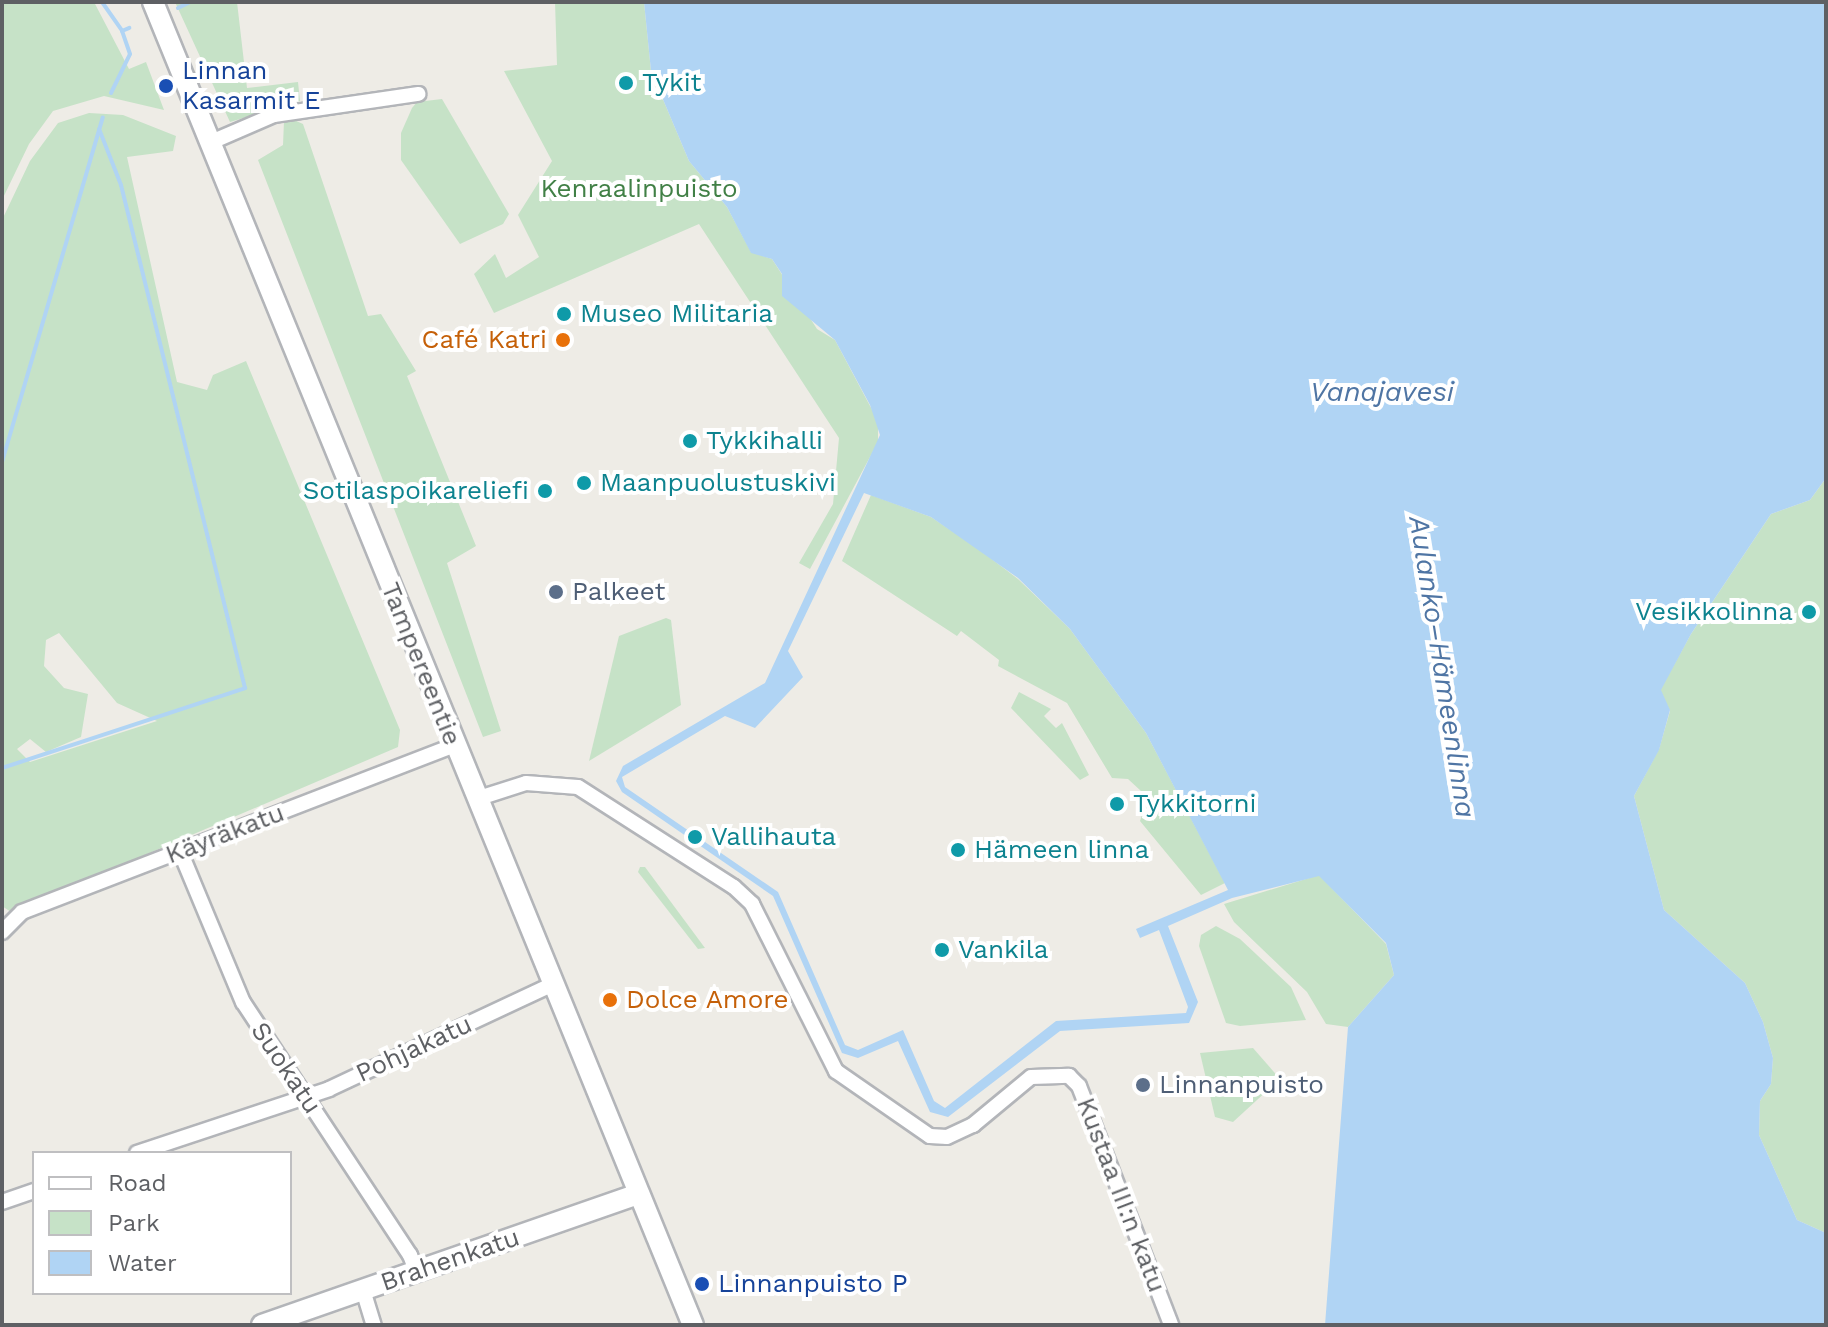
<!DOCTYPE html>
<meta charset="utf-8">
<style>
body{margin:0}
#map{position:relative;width:1828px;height:1327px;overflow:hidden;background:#eeece6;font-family:"Work Sans",sans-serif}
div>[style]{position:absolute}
.green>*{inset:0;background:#c6e2c7}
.water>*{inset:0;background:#b0d4f4}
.stream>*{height:4px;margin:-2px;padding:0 2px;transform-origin:2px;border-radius:2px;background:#b0d4f4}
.roads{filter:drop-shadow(2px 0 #b3b5b9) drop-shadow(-2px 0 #b3b5b9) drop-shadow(0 2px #b3b5b9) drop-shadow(0 -2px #b3b5b9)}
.minor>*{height:14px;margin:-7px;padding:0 7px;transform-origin:7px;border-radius:7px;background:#fff}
.secondary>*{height:20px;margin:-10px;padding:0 10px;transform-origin:10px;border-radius:10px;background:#fff}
.dots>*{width:22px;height:22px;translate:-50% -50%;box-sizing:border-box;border:4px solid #fff;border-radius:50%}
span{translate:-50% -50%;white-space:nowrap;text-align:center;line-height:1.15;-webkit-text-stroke:8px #fff;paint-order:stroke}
.transit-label{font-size:26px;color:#164399}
.left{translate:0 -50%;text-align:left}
.culture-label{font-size:26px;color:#0d838f}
.right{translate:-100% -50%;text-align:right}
.park-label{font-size:26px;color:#418046}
.food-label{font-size:26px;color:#c56008}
.service-label{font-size:26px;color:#4e5e75}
.street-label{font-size:26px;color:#5e6064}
.water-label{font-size:28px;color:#4f75a4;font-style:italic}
.frame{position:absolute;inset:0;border:4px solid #5e6064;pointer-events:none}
.legend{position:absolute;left:32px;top:1151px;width:260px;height:144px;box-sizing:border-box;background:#fff;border:2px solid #bfbfc1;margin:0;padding:10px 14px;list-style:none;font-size:24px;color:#5e6064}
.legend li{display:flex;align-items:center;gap:16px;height:40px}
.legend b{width:40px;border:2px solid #bfbfc1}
</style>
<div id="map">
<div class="green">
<div style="clip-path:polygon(2px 2px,94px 2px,129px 69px,146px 62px,164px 110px,104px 96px,53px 111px,29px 144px,2px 200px)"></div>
<div style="clip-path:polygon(175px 2px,237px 2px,247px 88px,298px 82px,300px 101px,230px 122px)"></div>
<div style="clip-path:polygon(555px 2px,644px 2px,651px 71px,689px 161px,727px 207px,751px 252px,772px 259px,817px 329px,835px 340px,878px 421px,878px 442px,810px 569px,799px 563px,833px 504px,839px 438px,699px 224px,494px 313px,474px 274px,495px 254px,506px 278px,539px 257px,518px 215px,552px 161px,504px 71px,557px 65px)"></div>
<div style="clip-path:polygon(442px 99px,509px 214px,503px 224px,460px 244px,401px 160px,401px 133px,412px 108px,417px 102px)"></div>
<div style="clip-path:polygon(evenodd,89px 113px,123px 115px,176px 136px,173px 151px,127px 157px,177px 382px,207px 390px,213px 375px,246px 361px,400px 730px,398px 747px,11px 912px,2px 906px,2px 220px,30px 161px,58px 123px,89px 113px,59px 633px,117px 703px,157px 721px,30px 762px,17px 749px,30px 739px,46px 752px,81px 737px,88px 694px,64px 688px,44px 666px,46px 640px,59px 633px)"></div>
<div style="clip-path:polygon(294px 120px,303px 124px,368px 316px,381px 314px,416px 371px,407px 376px,476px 546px,447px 563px,501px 731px,483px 737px,258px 160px,283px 145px,284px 121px)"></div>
<div style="clip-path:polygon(1826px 478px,1826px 1233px,1797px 1220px,1759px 1135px,1760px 1101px,1771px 1084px,1773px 1058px,1763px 1022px,1745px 983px,1664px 910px,1634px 796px,1659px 749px,1670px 711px,1660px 690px,1691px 634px,1771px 514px,1810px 500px)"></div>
<div style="clip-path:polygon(871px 495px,931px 517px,977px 548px,1018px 579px,1070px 629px,1146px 733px,1225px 883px,1201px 895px,1140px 821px,1145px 806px,1141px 791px,1128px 779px,1112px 778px,1067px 703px,998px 666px,999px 660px,961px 631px,957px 636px,842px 561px)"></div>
<div style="clip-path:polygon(666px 618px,671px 620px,681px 705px,589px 761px,619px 636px)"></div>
<div style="clip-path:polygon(1019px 692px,1051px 709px,1044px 716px,1056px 728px,1062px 723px,1089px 775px,1080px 780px,1011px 708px)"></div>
<div style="clip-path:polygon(640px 867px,645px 867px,705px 948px,698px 949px,638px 872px)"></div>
<div style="clip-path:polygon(1319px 875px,1386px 944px,1394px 975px,1348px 1027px,1326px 1024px,1307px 992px,1234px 922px,1224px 904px)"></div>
<div style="clip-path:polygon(1216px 926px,1240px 939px,1291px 987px,1306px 1020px,1240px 1026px,1226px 1023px,1199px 946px,1201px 935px)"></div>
<div style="clip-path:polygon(1253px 1048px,1280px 1079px,1233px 1122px,1215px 1117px,1200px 1053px)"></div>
</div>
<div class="water">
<div style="clip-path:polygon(evenodd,644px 2px,1826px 2px,1826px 478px,1810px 500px,1771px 514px,1691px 634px,1661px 690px,1670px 710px,1659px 750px,1634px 796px,1664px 910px,1745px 983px,1763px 1022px,1773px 1058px,1771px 1084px,1760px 1101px,1759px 1135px,1797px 1220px,1826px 1233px,1826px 1325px,1325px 1325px,1348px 1027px,1394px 975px,1386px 943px,1319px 876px,1232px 898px,1168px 926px,1198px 1002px,1189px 1023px,1060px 1031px,948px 1117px,930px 1112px,898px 1041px,858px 1058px,842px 1053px,773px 896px,622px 792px,616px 781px,623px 766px,765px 683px,880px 435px,870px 405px,835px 340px,782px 296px,782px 274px,772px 259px,751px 253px,727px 207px,689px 161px,651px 71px,644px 2px,864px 493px,931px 517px,1018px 578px,1070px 629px,1146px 733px,1228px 890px,1136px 929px,1140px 938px,1159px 930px,1188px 1007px,1186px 1013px,1056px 1021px,945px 1108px,934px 1101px,903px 1030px,858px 1050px,845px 1045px,778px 892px,625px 787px,622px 777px,725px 716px,755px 728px,803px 677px,788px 651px,864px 493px)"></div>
</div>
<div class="stream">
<div style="left:102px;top:2px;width:35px;rotate:55deg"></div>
<div style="left:178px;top:8px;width:13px;rotate:-27deg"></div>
<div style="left:111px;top:93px;width:43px;rotate:-64deg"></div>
<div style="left:130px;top:54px;width:24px;rotate:-109deg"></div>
<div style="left:122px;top:31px;width:8px;rotate:-23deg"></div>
<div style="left:2px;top:462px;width:359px;rotate:-73.7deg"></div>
<div style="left:2px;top:768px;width:256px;rotate:-18.2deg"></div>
<div style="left:245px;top:688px;width:518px;rotate:-103.85deg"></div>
<div style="left:121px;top:185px;width:60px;rotate:-111.4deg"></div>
</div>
<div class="roads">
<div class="minor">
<div style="left:209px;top:143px;width:71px;rotate:-23.3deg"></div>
<div style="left:274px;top:115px;width:146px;rotate:-8.3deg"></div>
<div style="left:476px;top:799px;width:52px;rotate:-17.7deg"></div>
<div style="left:526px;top:783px;width:52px;rotate:4.4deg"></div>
<div style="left:578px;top:787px;width:185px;rotate:32.7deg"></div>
<div style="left:734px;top:887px;width:25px;rotate:43deg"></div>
<div style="left:752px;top:904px;width:187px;rotate:63.3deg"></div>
<div style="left:836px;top:1071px;width:114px;rotate:34.7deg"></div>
<div style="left:930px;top:1136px;width:17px;rotate:3deg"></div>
<div style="left:947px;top:1137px;width:29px;rotate:-25deg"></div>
<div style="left:973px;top:1125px;width:75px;rotate:-39.6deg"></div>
<div style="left:1031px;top:1077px;width:38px;rotate:-2deg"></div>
<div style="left:1069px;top:1076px;width:14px;rotate:45deg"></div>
<div style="left:1079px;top:1086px;width:256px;rotate:68.9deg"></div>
<div style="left:180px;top:851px;width:164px;rotate:67.4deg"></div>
<div style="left:243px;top:1002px;width:303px;rotate:56.6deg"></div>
<div style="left:410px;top:1255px;width:17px;rotate:69deg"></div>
<div style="left:2px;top:932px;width:28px;rotate:-45deg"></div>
<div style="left:22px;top:912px;width:462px;rotate:-21.1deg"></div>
<div style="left:137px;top:1153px;width:202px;rotate:-18.4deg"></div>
<div style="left:329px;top:1089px;width:245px;rotate:-25.1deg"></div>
<div style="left:2px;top:1202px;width:34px;rotate:-19deg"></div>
<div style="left:363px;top:1290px;width:37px;rotate:73deg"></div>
</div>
<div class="secondary">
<div style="left:153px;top:2px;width:1429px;rotate:67.8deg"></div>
<div style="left:262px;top:1325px;width:398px;rotate:-19.2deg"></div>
</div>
</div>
<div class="dots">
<div style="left:626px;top:83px;background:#0f9aa8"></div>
<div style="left:166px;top:86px;background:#1a4fb4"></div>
<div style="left:564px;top:314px;background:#0f9aa8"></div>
<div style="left:563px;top:340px;background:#e8710a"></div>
<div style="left:690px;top:441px;background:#0f9aa8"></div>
<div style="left:584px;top:483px;background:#0f9aa8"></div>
<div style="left:545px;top:491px;background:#0f9aa8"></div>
<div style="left:556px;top:592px;background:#5c6f8a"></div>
<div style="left:1809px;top:612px;background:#0f9aa8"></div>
<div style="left:1117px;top:804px;background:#0f9aa8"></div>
<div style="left:695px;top:837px;background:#0f9aa8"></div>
<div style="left:958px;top:850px;background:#0f9aa8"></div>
<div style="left:942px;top:950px;background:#0f9aa8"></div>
<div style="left:610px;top:1000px;background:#e8710a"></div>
<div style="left:1143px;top:1085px;background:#5c6f8a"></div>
<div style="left:702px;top:1284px;background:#1a4fb4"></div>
</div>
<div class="transit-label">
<span class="left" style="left:182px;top:86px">Linnan<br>Kasarmit E</span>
<span class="left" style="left:718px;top:1284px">Linnanpuisto P</span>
</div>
<div class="culture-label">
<span class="left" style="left:642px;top:83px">Tykit</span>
<span class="left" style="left:580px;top:314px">Museo Militaria</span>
<span class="left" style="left:706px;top:441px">Tykkihalli</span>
<span class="left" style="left:600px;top:483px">Maanpuolustuskivi</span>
<span class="right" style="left:529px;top:491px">Sotilaspoikareliefi</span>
<span class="right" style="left:1793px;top:612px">Vesikkolinna</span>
<span class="left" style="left:1133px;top:804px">Tykkitorni</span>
<span class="left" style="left:711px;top:837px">Vallihauta</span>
<span class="left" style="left:974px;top:850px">Hämeen linna</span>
<span class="left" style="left:958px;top:950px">Vankila</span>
</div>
<div class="park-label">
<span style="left:639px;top:189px">Kenraalinpuisto</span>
</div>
<div class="food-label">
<span class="right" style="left:547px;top:340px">Café Katri</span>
<span class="left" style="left:626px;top:1000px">Dolce Amore</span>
</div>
<div class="service-label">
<span class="left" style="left:572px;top:592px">Palkeet</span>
<span class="left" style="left:1159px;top:1085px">Linnanpuisto</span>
</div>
<div class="street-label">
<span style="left:421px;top:664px;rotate:68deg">Tampereentie</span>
<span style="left:225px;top:834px;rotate:-21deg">Käyräkatu</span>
<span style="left:414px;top:1049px;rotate:-25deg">Pohjakatu</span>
<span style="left:286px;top:1068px;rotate:56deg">Suokatu</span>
<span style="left:1121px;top:1195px;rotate:69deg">Kustaa III:n katu</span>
<span style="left:450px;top:1260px;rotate:-19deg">Brahenkatu</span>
</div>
<div class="water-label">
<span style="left:1382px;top:392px">Vanajavesi</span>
<span style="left:1442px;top:667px;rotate:81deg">Aulanko–Hämeenlinna</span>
</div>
<div class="frame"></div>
<ul class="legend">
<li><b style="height:10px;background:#fff"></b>Road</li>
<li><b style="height:22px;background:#c6e2c7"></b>Park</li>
<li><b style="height:22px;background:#b0d4f4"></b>Water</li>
</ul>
</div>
